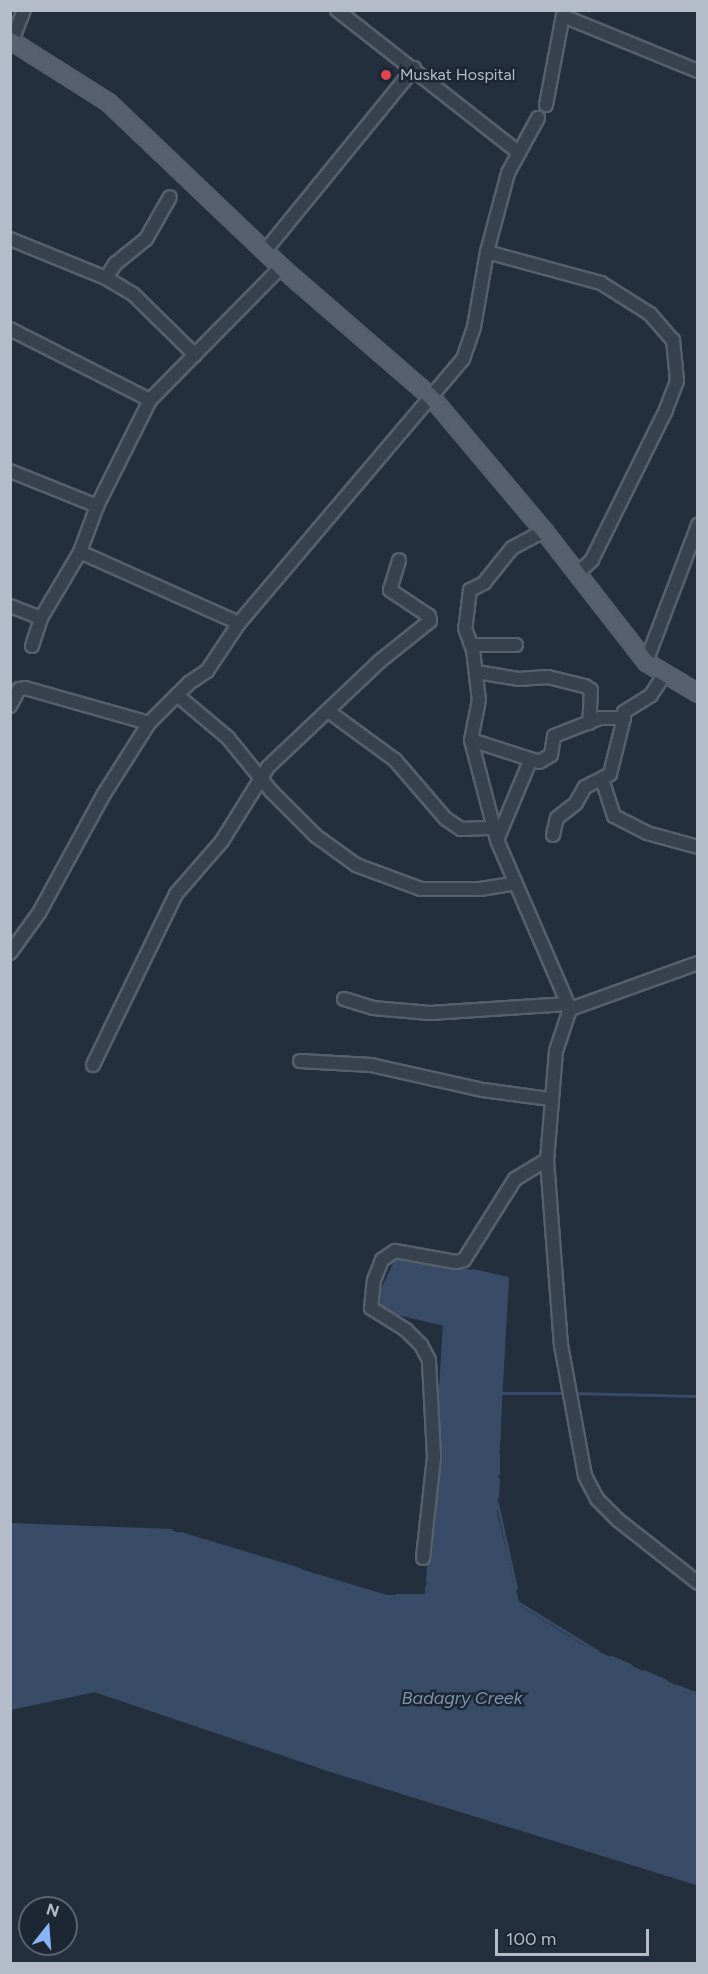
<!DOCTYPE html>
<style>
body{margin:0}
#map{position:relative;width:708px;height:1974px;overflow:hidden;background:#242f3e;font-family:Figtree,sans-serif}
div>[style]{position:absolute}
.water>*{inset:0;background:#394c67}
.stream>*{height:3px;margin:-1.5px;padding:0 1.5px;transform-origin:1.5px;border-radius:1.5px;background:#394c67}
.roads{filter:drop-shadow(2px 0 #565f6c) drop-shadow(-2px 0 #565f6c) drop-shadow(0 2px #565f6c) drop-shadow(0 -2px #565f6c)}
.minor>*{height:12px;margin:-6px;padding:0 6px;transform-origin:6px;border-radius:6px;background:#38414e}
.major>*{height:15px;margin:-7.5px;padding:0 7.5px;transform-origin:7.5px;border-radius:7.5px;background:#56606e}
.dots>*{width:16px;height:16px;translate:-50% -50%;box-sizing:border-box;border:3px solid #1d2633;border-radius:50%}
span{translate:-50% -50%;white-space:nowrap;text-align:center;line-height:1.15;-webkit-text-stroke:5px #1d2633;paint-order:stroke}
.poi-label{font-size:16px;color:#b4bcc9}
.left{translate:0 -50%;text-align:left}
.water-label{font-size:18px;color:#7c92b1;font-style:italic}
.frame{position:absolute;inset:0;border:12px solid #b4bcc9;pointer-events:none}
.north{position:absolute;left:18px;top:1896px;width:60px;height:60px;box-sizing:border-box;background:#1d2633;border:2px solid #59626f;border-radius:50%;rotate:17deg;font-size:16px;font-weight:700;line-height:24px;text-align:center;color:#b4bcc9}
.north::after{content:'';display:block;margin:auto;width:21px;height:27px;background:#8ab4f8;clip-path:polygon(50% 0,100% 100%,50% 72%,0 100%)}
.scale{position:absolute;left:495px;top:1929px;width:154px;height:27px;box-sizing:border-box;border:3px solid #b4bcc9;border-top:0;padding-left:8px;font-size:18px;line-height:21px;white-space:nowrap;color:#b4bcc9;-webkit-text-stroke:4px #1d2633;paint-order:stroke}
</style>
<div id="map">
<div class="water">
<div style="clip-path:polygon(398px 1253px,507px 1278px,497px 1513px,520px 1606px,583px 1645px,697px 1694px,697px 1884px,324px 1768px,94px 1690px,11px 1708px,11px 1524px,170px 1530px,387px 1595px,426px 1595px,444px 1324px,372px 1308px)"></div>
</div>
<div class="stream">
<div style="left:473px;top:1270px;width:35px;rotate:13deg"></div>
<div style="left:507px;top:1278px;width:144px;rotate:93.2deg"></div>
<div style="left:385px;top:1310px;width:61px;rotate:13.3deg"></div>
<div style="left:444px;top:1324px;width:95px;rotate:93.6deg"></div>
<div style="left:499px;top:1393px;width:68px"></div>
<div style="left:573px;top:1393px;width:125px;rotate:1.4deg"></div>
<div style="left:498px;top:1446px;width:18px;rotate:-87deg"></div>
<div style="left:498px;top:1473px;width:18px;rotate:-90deg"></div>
<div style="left:497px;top:1497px;width:18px;rotate:-87deg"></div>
<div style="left:497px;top:1503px;width:87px;rotate:77.4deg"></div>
<div style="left:10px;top:1524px;width:161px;rotate:2.1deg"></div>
<div style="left:180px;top:1533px;width:125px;rotate:16.7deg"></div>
<div style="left:427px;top:1580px;width:14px;rotate:-86deg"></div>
<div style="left:396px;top:1595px;width:30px"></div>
<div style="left:426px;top:1595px;width:8px;rotate:-90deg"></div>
<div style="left:519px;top:1603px;width:92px;rotate:31.6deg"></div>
<div style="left:611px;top:1657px;width:21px;rotate:23deg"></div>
<div style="left:644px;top:1671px;width:24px;rotate:24deg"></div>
<div style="left:677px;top:1686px;width:22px;rotate:21deg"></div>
<div style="left:10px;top:1708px;width:86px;rotate:-12.1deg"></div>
<div style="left:94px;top:1690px;width:243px;rotate:18.7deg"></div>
<div style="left:324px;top:1768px;width:392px;rotate:17.2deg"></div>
</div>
<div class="roads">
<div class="minor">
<div style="left:337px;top:10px;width:230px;rotate:38.1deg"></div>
<div style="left:563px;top:16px;width:146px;rotate:22.2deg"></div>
<div style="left:12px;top:41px;width:33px;rotate:-69deg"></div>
<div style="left:546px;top:105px;width:97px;rotate:-79.3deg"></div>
<div style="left:10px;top:239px;width:104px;rotate:22.1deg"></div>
<div style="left:106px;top:278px;width:31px;rotate:31deg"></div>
<div style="left:133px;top:294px;width:87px;rotate:44.5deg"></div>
<div style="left:265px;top:251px;width:236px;rotate:-50.8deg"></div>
<div style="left:487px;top:252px;width:118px;rotate:15.2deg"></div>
<div style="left:601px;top:283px;width:58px;rotate:32.3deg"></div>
<div style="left:650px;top:314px;width:35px;rotate:49deg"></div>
<div style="left:673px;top:340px;width:41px;rotate:84.4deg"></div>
<div style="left:677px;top:381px;width:31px;rotate:111deg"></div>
<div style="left:666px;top:410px;width:167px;rotate:116.3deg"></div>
<div style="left:592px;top:560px;width:21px;rotate:137deg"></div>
<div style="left:106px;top:278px;width:17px;rotate:-57deg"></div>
<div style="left:115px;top:264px;width:40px;rotate:-39deg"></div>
<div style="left:146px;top:239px;width:48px;rotate:-60.3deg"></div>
<div style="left:10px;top:329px;width:157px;rotate:26.9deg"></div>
<div style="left:10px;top:471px;width:94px;rotate:21.9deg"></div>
<div style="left:544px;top:531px;width:36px;rotate:152deg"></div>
<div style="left:512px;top:548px;width:45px;rotate:128.7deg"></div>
<div style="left:484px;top:583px;width:16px;rotate:153deg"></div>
<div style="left:470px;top:590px;width:38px;rotate:97deg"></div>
<div style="left:465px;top:628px;width:23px;rotate:70deg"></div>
<div style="left:473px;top:650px;width:50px;rotate:83.2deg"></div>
<div style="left:479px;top:700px;width:41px;rotate:101.3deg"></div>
<div style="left:471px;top:740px;width:103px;rotate:75.4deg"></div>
<div style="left:497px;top:840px;width:184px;rotate:66.6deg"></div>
<div style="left:80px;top:552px;width:174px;rotate:24.1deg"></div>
<div style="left:10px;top:606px;width:33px;rotate:21deg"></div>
<div style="left:472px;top:645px;width:44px"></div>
<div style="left:32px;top:646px;width:29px;rotate:-72deg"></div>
<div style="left:41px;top:618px;width:77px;rotate:-59.4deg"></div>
<div style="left:80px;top:552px;width:49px;rotate:-69.7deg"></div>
<div style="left:97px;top:506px;width:119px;rotate:-63.4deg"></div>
<div style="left:150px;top:400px;width:187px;rotate:-45.4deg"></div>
<div style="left:646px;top:662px;width:147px;rotate:-69.2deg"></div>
<div style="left:477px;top:672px;width:43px;rotate:9.5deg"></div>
<div style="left:519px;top:679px;width:29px;rotate:-4deg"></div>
<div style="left:548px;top:677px;width:38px;rotate:14deg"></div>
<div style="left:585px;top:686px;width:7px;rotate:34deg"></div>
<div style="left:591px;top:690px;width:33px;rotate:93deg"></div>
<div style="left:177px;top:695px;width:67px;rotate:40.1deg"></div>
<div style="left:228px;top:738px;width:68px;rotate:50.9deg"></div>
<div style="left:271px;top:791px;width:64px;rotate:45deg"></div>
<div style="left:316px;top:836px;width:49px;rotate:35.9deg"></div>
<div style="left:356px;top:865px;width:69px;rotate:20.3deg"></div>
<div style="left:421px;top:889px;width:59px"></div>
<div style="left:480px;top:889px;width:36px;rotate:-9deg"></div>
<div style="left:10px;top:706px;width:19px;rotate:-62deg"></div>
<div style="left:19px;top:689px;width:6px;rotate:-9deg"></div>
<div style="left:25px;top:688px;width:129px;rotate:15.8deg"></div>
<div style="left:328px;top:711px;width:83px;rotate:36.2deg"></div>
<div style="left:395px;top:760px;width:78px;rotate:49.2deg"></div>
<div style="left:446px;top:819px;width:18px;rotate:34deg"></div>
<div style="left:461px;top:829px;width:33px;rotate:-2deg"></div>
<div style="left:471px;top:740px;width:71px;rotate:17.9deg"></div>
<div style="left:539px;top:762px;width:14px;rotate:-30deg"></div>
<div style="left:551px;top:755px;width:19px;rotate:-81deg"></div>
<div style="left:554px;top:736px;width:49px;rotate:-21.4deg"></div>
<div style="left:600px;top:718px;width:24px"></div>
<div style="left:624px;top:718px;width:6px;rotate:-90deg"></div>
<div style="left:624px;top:712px;width:32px;rotate:-32deg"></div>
<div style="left:651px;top:695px;width:27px;rotate:-57deg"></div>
<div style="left:602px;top:779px;width:39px;rotate:72deg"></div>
<div style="left:614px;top:816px;width:37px;rotate:27deg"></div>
<div style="left:647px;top:833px;width:53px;rotate:15.4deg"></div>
<div style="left:553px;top:835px;width:17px;rotate:-77deg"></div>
<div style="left:557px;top:818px;width:24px;rotate:-38deg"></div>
<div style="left:576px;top:803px;width:18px;rotate:-61deg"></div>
<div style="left:585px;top:787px;width:28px;rotate:-27deg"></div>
<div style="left:610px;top:774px;width:58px;rotate:-76deg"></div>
<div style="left:497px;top:840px;width:86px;rotate:-67.3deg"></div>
<div style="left:10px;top:953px;width:49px;rotate:-54.1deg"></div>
<div style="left:39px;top:913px;width:136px;rotate:-61.4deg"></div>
<div style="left:104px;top:794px;width:84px;rotate:-57.6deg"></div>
<div style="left:149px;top:723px;width:57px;rotate:-45deg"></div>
<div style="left:189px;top:683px;width:22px;rotate:-34deg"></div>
<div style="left:207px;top:671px;width:58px;rotate:-56.3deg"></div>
<div style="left:239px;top:623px;width:346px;rotate:-49.7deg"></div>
<div style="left:463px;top:359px;width:34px;rotate:-71deg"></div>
<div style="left:474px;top:327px;width:76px;rotate:-80.2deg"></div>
<div style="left:487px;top:252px;width:82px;rotate:-75.1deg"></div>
<div style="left:508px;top:173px;width:63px;rotate:-61.4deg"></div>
<div style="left:698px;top:963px;width:136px;rotate:160.2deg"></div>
<div style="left:570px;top:1009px;width:44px;rotate:108.4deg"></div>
<div style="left:556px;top:1051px;width:109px;rotate:94.7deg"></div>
<div style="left:547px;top:1160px;width:186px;rotate:85.7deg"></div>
<div style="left:561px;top:1345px;width:133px;rotate:79.6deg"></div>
<div style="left:585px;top:1476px;width:26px;rotate:62deg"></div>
<div style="left:597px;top:1499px;width:30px;rotate:45deg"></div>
<div style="left:618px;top:1520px;width:102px;rotate:38.2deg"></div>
<div style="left:344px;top:999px;width:30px;rotate:17deg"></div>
<div style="left:373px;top:1008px;width:57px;rotate:5deg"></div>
<div style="left:430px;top:1013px;width:138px;rotate:-3.7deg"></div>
<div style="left:300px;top:1061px;width:71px;rotate:3.2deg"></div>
<div style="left:371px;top:1065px;width:115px;rotate:12.6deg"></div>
<div style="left:483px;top:1090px;width:68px;rotate:7.7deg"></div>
<div style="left:93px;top:1065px;width:190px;rotate:-64.1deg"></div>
<div style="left:176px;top:894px;width:70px;rotate:-49deg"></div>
<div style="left:222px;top:841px;width:87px;rotate:-58.1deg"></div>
<div style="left:268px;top:767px;width:154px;rotate:-43.4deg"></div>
<div style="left:380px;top:661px;width:64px;rotate:-38.7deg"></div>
<div style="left:430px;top:621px;width:5px;rotate:-101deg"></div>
<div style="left:429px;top:616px;width:47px;rotate:-146.3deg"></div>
<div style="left:390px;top:590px;width:31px;rotate:-73deg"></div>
<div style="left:423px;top:1558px;width:102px;rotate:-83.8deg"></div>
<div style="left:434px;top:1457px;width:97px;rotate:-93deg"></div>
<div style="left:429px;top:1360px;width:17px;rotate:-118deg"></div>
<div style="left:421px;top:1345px;width:21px;rotate:-135deg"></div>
<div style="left:406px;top:1330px;width:41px;rotate:-147.8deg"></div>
<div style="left:371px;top:1308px;width:28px;rotate:-84deg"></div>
<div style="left:374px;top:1280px;width:22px;rotate:-68deg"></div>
<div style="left:382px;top:1260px;width:16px;rotate:-35deg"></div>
<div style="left:395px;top:1251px;width:62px;rotate:10.2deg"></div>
<div style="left:456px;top:1262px;width:8px;rotate:-14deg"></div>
<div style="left:464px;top:1260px;width:96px;rotate:-57.8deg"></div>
<div style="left:515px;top:1179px;width:37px;rotate:-31deg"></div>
</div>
<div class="major">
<div style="left:10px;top:40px;width:116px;rotate:32.3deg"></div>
<div style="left:108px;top:102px;width:239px;rotate:43.6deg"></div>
<div style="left:281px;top:267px;width:200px;rotate:40.9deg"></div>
<div style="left:432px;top:398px;width:174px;rotate:49.9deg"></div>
<div style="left:544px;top:531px;width:166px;rotate:52.1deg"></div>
<div style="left:646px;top:662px;width:61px;rotate:30.8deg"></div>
</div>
</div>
<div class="dots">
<div style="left:386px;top:75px;background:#e0444e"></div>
</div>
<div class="poi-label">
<span class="left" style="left:400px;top:75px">Muskat Hospital</span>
</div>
<div class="water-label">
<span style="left:462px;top:1698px">Badagry Creek</span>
</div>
<div class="frame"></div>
<div class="north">N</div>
<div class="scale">100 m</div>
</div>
